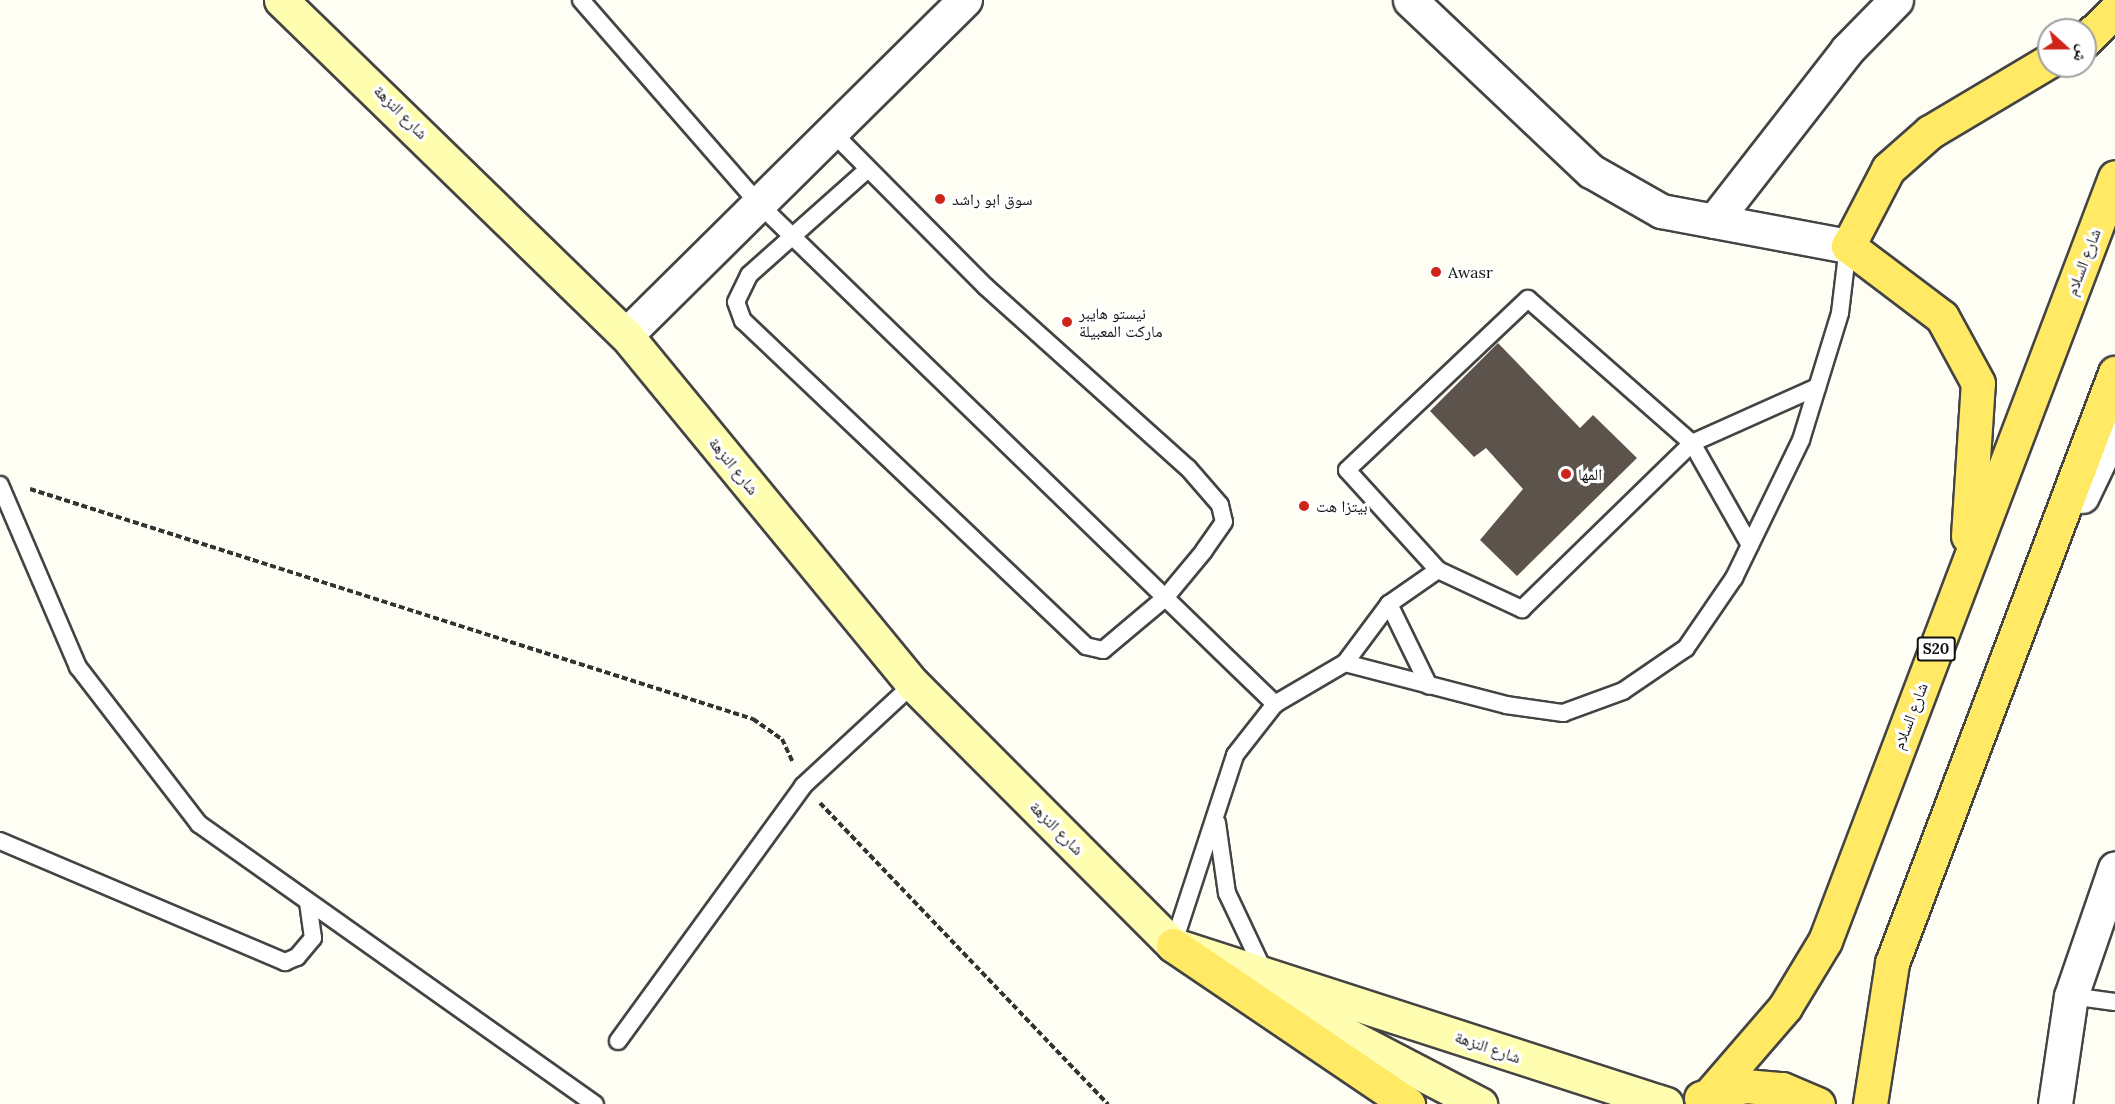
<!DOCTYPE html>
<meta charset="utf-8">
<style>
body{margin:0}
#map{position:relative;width:2115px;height:1104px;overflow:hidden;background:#fffef5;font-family:Lora,"Noto Naskh Arabic",serif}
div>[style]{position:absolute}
.building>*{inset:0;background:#5b534c}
.path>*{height:4px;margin-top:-2px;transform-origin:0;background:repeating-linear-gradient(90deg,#333 0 6px,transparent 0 9px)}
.roads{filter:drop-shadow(2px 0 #444) drop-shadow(-2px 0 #444) drop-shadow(0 2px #444) drop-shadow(0 -2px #444)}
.service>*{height:16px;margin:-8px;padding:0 8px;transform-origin:8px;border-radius:8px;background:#fff}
.minor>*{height:33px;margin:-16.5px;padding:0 16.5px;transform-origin:16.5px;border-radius:16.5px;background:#fff}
.tertiary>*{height:33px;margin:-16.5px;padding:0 16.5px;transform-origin:16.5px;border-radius:16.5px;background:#fff}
.secondary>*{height:33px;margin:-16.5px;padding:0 16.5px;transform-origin:16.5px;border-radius:16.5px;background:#fffeb0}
.primary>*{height:33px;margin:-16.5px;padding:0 16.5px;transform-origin:16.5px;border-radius:16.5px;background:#ffe965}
.dots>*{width:16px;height:16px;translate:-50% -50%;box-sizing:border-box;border:3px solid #fff;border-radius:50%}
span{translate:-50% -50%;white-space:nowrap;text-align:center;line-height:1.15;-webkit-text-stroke:6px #fff;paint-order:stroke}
.shield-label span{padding:2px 4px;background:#fff;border:2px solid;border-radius:4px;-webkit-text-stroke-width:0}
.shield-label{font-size:15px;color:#111;font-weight:700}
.street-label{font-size:16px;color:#111}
.poi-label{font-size:16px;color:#111}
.left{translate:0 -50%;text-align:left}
.north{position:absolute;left:2037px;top:18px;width:60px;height:60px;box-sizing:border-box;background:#fff;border:2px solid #a0a0a0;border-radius:50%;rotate:111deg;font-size:16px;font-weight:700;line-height:24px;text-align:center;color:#111}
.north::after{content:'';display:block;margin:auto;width:21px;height:27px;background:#ce251b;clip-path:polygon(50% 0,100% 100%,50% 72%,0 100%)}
</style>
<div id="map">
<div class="building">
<div style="clip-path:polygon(1498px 343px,1580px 428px,1593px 415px,1637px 458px,1517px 576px,1480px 540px,1523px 489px,1486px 448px,1474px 457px,1430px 411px)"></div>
</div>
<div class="path">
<div style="left:30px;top:489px;width:759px;rotate:17.65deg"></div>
<div style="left:753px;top:719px;width:35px;rotate:35deg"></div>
<div style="left:782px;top:739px;width:26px;rotate:65deg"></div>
<div style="left:820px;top:803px;width:417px;rotate:46.3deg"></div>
</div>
<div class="roads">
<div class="service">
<div style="left:581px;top:0;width:271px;rotate:48.9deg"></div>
<div style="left:759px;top:204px;width:719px;rotate:44.1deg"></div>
<div style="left:832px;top:132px;width:218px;rotate:45.2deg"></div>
<div style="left:986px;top:287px;width:271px;rotate:41.9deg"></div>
<div style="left:1188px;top:468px;width:49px;rotate:49.1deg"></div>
<div style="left:1220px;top:505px;width:17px;rotate:77deg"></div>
<div style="left:1224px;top:522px;width:35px;rotate:125deg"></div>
<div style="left:1204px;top:551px;width:61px;rotate:129.7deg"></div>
<div style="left:1165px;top:598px;width:81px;rotate:140deg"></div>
<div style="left:1103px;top:650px;width:17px;rotate:-167deg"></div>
<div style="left:1086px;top:646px;width:473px;rotate:-136.5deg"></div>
<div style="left:743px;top:321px;width:20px;rotate:-110deg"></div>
<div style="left:736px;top:302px;width:30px;rotate:-64deg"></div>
<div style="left:749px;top:275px;width:158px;rotate:-41.7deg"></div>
<div style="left:0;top:485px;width:198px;rotate:66.8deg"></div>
<div style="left:78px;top:667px;width:198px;rotate:52.4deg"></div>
<div style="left:199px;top:824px;width:485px;rotate:35.3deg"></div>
<div style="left:1438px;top:570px;width:135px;rotate:-132.3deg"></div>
<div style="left:1347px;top:470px;width:249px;rotate:-43.4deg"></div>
<div style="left:1528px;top:299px;width:218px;rotate:41.3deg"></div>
<div style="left:1692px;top:443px;width:117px;rotate:60.4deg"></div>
<div style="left:1389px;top:604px;width:91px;rotate:64deg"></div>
<div style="left:1345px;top:663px;width:74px;rotate:-53.3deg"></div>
<div style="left:1389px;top:604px;width:60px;rotate:-34.8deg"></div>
<div style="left:1438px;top:570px;width:93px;rotate:24.9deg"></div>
<div style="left:1522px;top:609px;width:238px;rotate:-44.3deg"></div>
<div style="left:1692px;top:443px;width:137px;rotate:-24.1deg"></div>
<div style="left:1217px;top:823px;width:71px;rotate:81.9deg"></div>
<div style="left:1227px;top:893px;width:84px;rotate:64.7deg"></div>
<div style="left:0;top:841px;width:310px;rotate:23deg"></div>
<div style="left:285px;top:962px;width:13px;rotate:-23deg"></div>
<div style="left:297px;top:957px;width:25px;rotate:-50deg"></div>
<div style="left:313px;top:938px;width:36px;rotate:-98deg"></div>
<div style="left:1173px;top:945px;width:200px;rotate:-71.9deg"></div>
<div style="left:1235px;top:755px;width:65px;rotate:-51.9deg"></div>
<div style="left:1275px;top:704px;width:81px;rotate:-30.4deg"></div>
<div style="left:1345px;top:663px;width:166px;rotate:14.6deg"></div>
<div style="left:1506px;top:705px;width:58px;rotate:8deg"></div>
<div style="left:1563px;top:713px;width:64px;rotate:-20.1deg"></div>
<div style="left:1623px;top:691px;width:76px;rotate:-34.3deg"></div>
<div style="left:1686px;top:648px;width:85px;rotate:-55.6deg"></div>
<div style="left:1734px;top:578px;width:153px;rotate:-64.1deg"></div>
<div style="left:1801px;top:440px;width:133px;rotate:-72.9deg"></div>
<div style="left:1840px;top:313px;width:67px;rotate:-83.2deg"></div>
<div style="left:2071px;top:996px;width:44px;rotate:7.8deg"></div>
<div style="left:618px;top:1041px;width:315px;rotate:-54deg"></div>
<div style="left:803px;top:786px;width:150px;rotate:-42.8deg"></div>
</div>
<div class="minor">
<div style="left:1410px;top:0;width:249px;rotate:43.4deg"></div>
<div style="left:1591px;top:171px;width:81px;rotate:29.7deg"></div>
<div style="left:1661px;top:211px;width:190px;rotate:10.6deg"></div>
<div style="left:1714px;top:221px;width:217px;rotate:-52.1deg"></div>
<div style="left:1847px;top:50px;width:70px;rotate:-45.6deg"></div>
<div style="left:626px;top:335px;width:477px;rotate:-44.7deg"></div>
<div style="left:2055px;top:1104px;width:109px;rotate:-81.6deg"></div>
<div style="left:2071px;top:996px;width:135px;rotate:-71deg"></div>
</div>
<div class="tertiary">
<div style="left:2082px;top:496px;width:76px;rotate:-64.4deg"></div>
</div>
<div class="secondary">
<div style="left:281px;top:0;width:481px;rotate:44.2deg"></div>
<div style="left:626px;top:335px;width:452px;rotate:50.6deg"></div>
<div style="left:913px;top:684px;width:368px;rotate:45.1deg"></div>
<div style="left:1173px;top:945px;width:29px;rotate:27deg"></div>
<div style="left:1177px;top:946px;width:514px;rotate:17.91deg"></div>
<div style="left:1255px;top:987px;width:254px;rotate:27.5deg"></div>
</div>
<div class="primary">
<div style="left:2085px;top:40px;width:42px;rotate:-44deg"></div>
<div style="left:1968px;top:536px;width:153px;rotate:-86.3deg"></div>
<div style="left:1978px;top:383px;width:75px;rotate:-118.6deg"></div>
<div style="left:1942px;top:317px;width:118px;rotate:-142.9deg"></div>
<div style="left:1848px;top:246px;width:87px;rotate:-62.5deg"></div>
<div style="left:1888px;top:169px;width:56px;rotate:-41.4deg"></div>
<div style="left:1930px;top:132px;width:139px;rotate:-30.8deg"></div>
<div style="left:1173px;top:945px;width:284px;rotate:34.1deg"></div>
<div style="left:1710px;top:1094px;width:115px;rotate:-49.2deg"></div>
<div style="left:1785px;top:1007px;width:77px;rotate:-58.8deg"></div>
<div style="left:1825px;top:941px;width:817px;rotate:-69.21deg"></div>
<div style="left:1701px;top:1098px;width:46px;rotate:-15.3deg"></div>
<div style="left:1745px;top:1086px;width:37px;rotate:5deg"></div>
<div style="left:1782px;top:1089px;width:39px;rotate:23deg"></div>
<div style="left:1870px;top:1104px;width:143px;rotate:-81.1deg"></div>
<div style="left:1892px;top:963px;width:631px;rotate:-69.3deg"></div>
</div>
</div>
<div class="dots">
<div style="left:940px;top:199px;background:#ce251b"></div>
<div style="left:1436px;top:272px;background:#ce251b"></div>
<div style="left:1067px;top:322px;background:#ce251b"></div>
<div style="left:1566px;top:474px;background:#ce251b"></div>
<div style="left:1304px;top:506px;background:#ce251b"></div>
</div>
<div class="shield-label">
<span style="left:1936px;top:649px">S20</span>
</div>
<div class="street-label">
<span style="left:401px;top:112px;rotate:45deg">شارع النزهة</span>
<span style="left:2083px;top:262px;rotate:-69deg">شارع السلام</span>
<span style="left:734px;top:466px;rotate:51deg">شارع النزهة</span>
<span style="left:1910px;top:716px;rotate:-69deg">شارع السلام</span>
<span style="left:1057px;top:828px;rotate:45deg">شارع النزهة</span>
<span style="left:1488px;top:1047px;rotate:19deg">شارع النزهة</span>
</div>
<div class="poi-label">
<span class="left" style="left:952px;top:199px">سوق ابو راشد</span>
<span class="left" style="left:1448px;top:272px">Awasr</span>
<span class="left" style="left:1079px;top:322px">نيستو هايبر<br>ماركت المعبيلة</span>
<span class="left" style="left:1578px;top:474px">المها</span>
<span class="left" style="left:1316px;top:506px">بيتزا هت</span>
</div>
<div class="north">ش</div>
</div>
